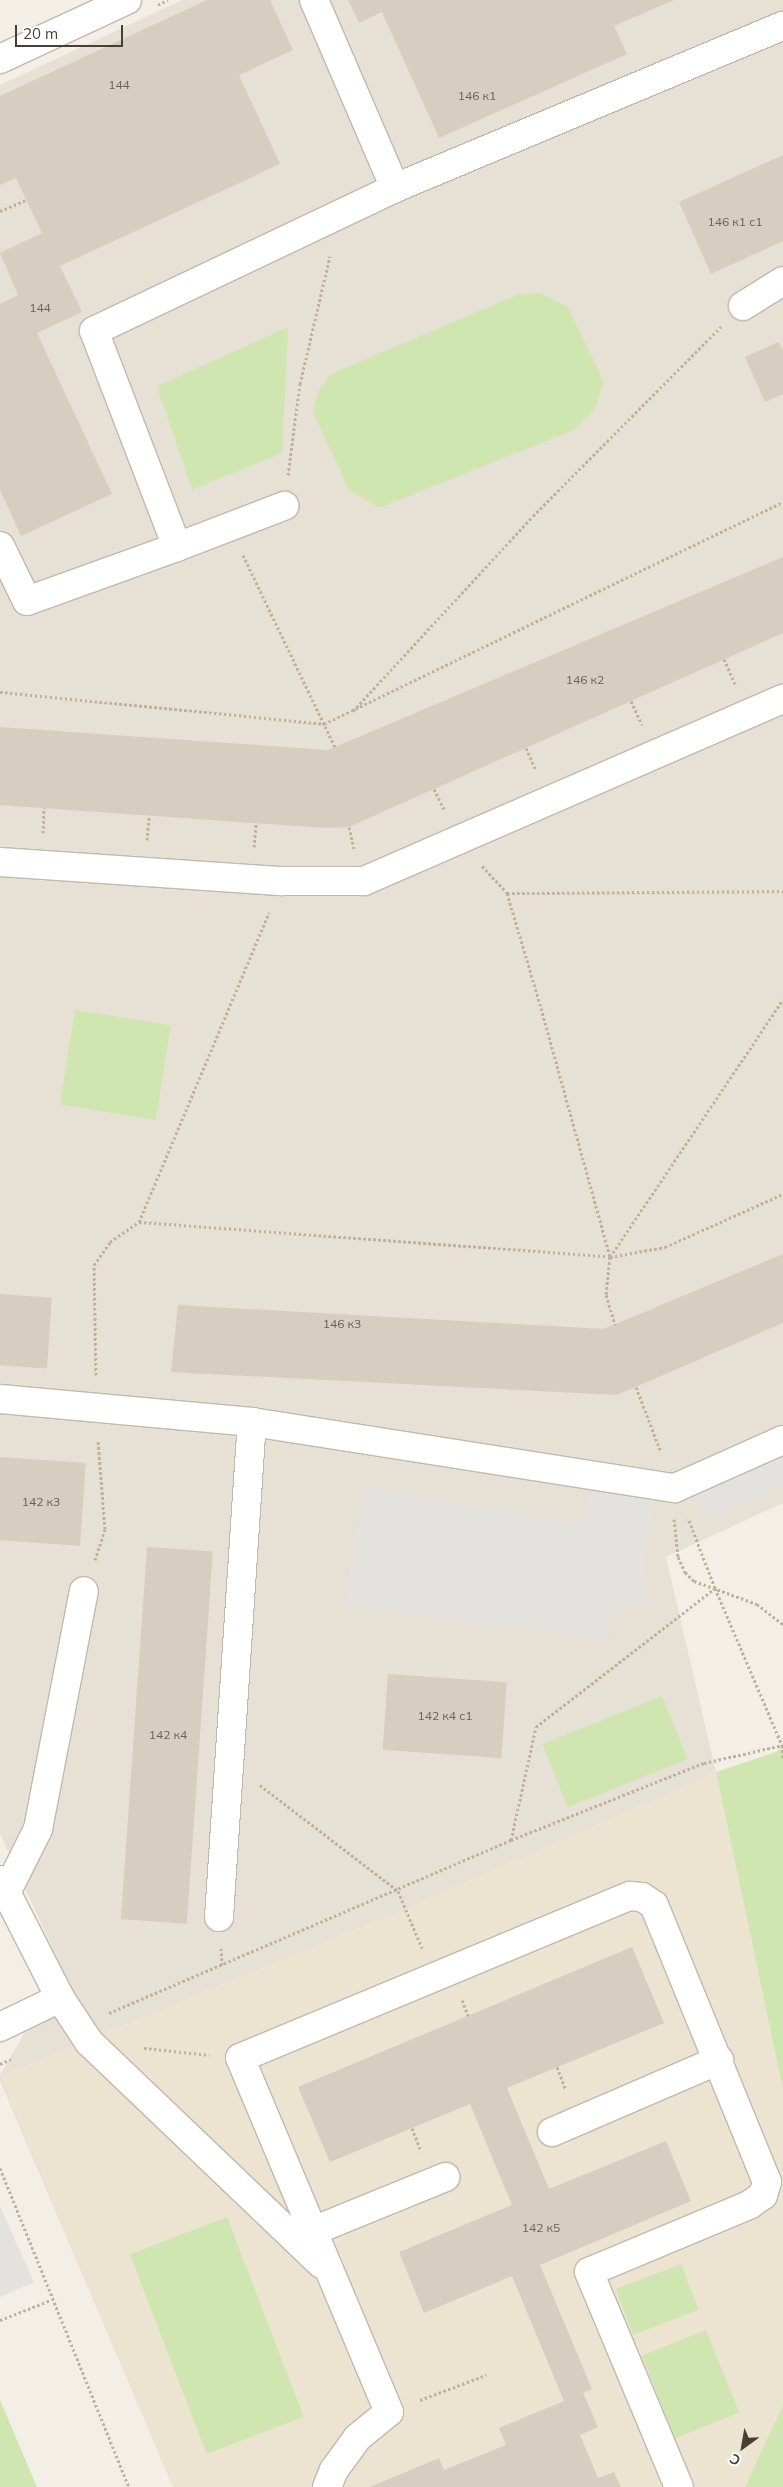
<!DOCTYPE html>
<meta charset="utf-8">
<style>
body{margin:0}
#map{position:relative;width:783px;height:2487px;overflow:hidden;background:#f3efe7;font-family:Mulish,sans-serif}
div>[style]{position:absolute}
.residential>*{inset:0;background:#e7e1d5}
.education>*{inset:0;background:#ece3d1}
.green>*{inset:0;background:#d0e6b1;transform-origin:0 0}
.parking>*{inset:0;background:#e4e2df}
.building>*{inset:0;background:#d7cdc0;transform-origin:0 0}
.path>*{height:3px;margin-top:-1.5px;transform-origin:0;background:repeating-linear-gradient(90deg,#bfb29c 0 2.5px,transparent 0 5px)}
.roads{filter:drop-shadow(1px 0 #c1b9ad) drop-shadow(-1px 0 #c1b9ad) drop-shadow(0 1px #c1b9ad) drop-shadow(0 -1px #c1b9ad)}
.minor>*{height:28px;margin:-14px;padding:0 14px;transform-origin:14px;border-radius:14px;background:#fff}
span{translate:-50% -50%;white-space:nowrap;text-align:center;line-height:1.15;-webkit-text-stroke:4px #fff;paint-order:stroke}
.number-label{font-size:12px;color:#6a6258}
.number-label span{-webkit-text-stroke-width:0}
.north{position:absolute;left:718px;top:2422px;width:50px;height:50px;-webkit-text-stroke:4px #fff;paint-order:stroke;rotate:212deg;font-size:14px;font-weight:700;line-height:20px;text-align:center;color:#463f36}
.north::after{content:'';display:block;margin:auto;width:18px;height:22px;background:#463f36;clip-path:polygon(50% 0,100% 100%,50% 72%,0 100%)}
.scale{position:absolute;left:15px;top:25px;width:108px;height:22px;box-sizing:border-box;border:2px solid #463f36;border-top:0;padding-left:6px;font-size:15px;line-height:18px;white-space:nowrap;color:#463f36;-webkit-text-stroke:4px #fff;paint-order:stroke}
</style>
<div id="map">
<div class="residential">
<div style="clip-path:polygon(182px 0,783px 0,783px 1503px,666px 1557px,716px 1772px,783px 2089px,783px 2405px,745px 2487px,173px 2487px,0 2081px,0 2075px,62px 1969px,0 1834px,0 85px)"></div>
</div>
<div class="education">
<div style="clip-path:polygon(716px 1772px,783px 2089px,783px 2405px,745px 2487px,173px 2487px,0 2076px,406px 1908px)"></div>
</div>
<div class="green">
<div style="clip-path:polygon(540px 293px,568px 307px,604px 383px,594px 410px,574px 430px,379px 508px,349px 490px,313px 412px,318px 393px,329px 375px,519px 294px)"></div>
<div style="clip-path:polygon(288px 327px,282px 453px,192px 490px,157px 386px)"></div>
<div style="left:75px;top:1010px;width:97px;height:96px;rotate:9deg"></div>
<div style="left:662px;top:1696px;width:68px;height:129px;rotate:68deg"></div>
<div style="clip-path:polygon(783px 1747px,783px 2089px,716px 1772px,776px 1752px)"></div>
<div style="left:227px;top:2217px;width:214px;height:104px;rotate:69deg"></div>
<div style="left:681px;top:2264px;width:49px;height:70px;rotate:69deg"></div>
<div style="left:706px;top:2330px;width:89px;height:69px;rotate:68deg"></div>
<div style="clip-path:polygon(0 2400px,37px 2487px,0 2487px)"></div>
<div style="clip-path:polygon(783px 2405px,783px 2487px,745px 2487px)"></div>
</div>
<div class="parking">
<div style="clip-path:polygon(783px 1453px,783px 1484px,706px 1519px,694px 1492px)"></div>
<div style="clip-path:polygon(593px 1483px,655px 1493px,641px 1559px,645px 1603px,614px 1605px,609px 1639px,345px 1605px,365px 1488px,586px 1524px)"></div>
<div style="clip-path:polygon(0 2206px,34px 2282px,0 2297px)"></div>
</div>
<div class="building">
<div style="clip-path:polygon(207px 0,270px 0,293px 50px,239px 75px,280px 164px,60px 266px,82px 312px,37px 333px,112px 494px,21px 536px,0 490px,0 304px,18px 295px,0 253px,42px 233px,16px 178px,0 185px,0 96px)"></div>
<div style="clip-path:polygon(348px 0,674px 0,614px 26px,627px 54px,439px 138px,382px 12px,359px 23px)"></div>
<div style="clip-path:polygon(783px 155px,783px 241px,711px 274px,679px 202px)"></div>
<div style="clip-path:polygon(779px 342px,783px 351px,783px 394px,765px 402px,745px 357px)"></div>
<div style="clip-path:polygon(783px 557px,783px 633px,349px 827px,324px 828px,0 805px,0 727px,328px 750px)"></div>
<div style="clip-path:polygon(783px 1254px,783px 1323px,617px 1395px,171px 1372px,178px 1305px,604px 1329px)"></div>
<div style="left:0;top:1294px;width:52px;height:71px;rotate:4deg"></div>
<div style="left:0;top:1457px;width:86px;height:83px;rotate:4deg"></div>
<div style="left:147px;top:1547px;width:66px;height:373px;rotate:4deg"></div>
<div style="left:388px;top:1674px;width:119px;height:76px;rotate:4deg"></div>
<div style="clip-path:polygon(632px 1947px,664px 2023px,507px 2088px,549px 2189px,666px 2141px,691px 2201px,540px 2265px,592px 2389px,583px 2393px,598px 2427px,580px 2435px,598px 2478px,614px 2472px,621px 2487px,370px 2487px,439px 2458px,444px 2470px,506px 2445px,499px 2428px,564px 2401px,512px 2276px,424px 2313px,399px 2252px,512px 2205px,470px 2104px,330px 2162px,298px 2087px)"></div>
</div>
<div class="path">
<div style="left:158px;top:5px;width:11px;rotate:-27deg"></div>
<div style="left:0;top:211px;width:28px;rotate:-23deg"></div>
<div style="left:288px;top:475px;width:92px;rotate:-82.5deg"></div>
<div style="left:300px;top:384px;width:131px;rotate:-76.8deg"></div>
<div style="left:243px;top:555px;width:213px;rotate:64.4deg"></div>
<div style="left:724px;top:659px;width:30px;rotate:66deg"></div>
<div style="left:0;top:692px;width:326px;rotate:5.6deg"></div>
<div style="left:324px;top:724px;width:510px;rotate:-25.81deg"></div>
<div style="left:631px;top:701px;width:26px;rotate:65deg"></div>
<div style="left:353px;top:711px;width:265px;rotate:-47.3deg"></div>
<div style="left:533px;top:516px;width:267px;rotate:-45.2deg"></div>
<div style="left:526px;top:748px;width:24px;rotate:66deg"></div>
<div style="left:434px;top:789px;width:25px;rotate:64deg"></div>
<div style="left:349px;top:827px;width:22px;rotate:77deg"></div>
<div style="left:43px;top:833px;width:25px;rotate:-88deg"></div>
<div style="left:147px;top:840px;width:24px;rotate:-85deg"></div>
<div style="left:254px;top:847px;width:24px;rotate:-85deg"></div>
<div style="left:482px;top:866px;width:37px;rotate:47deg"></div>
<div style="left:507px;top:893px;width:120px;rotate:73.5deg"></div>
<div style="left:541px;top:1008px;width:258px;rotate:74.5deg"></div>
<div style="left:610px;top:1257px;width:38px;rotate:96deg"></div>
<div style="left:606px;top:1295px;width:31px;rotate:73deg"></div>
<div style="left:507px;top:893px;width:276px;rotate:-0.4deg"></div>
<div style="left:139px;top:1222px;width:336px;rotate:-67.2deg"></div>
<div style="left:610px;top:1257px;width:56px;rotate:-10.3deg"></div>
<div style="left:665px;top:1247px;width:129px;rotate:-24.2deg"></div>
<div style="left:96px;top:1375px;width:110px;rotate:-91deg"></div>
<div style="left:94px;top:1265px;width:28px;rotate:-55deg"></div>
<div style="left:110px;top:1242px;width:35px;rotate:-35deg"></div>
<div style="left:139px;top:1222px;width:472px;rotate:4.2deg"></div>
<div style="left:610px;top:1257px;width:310px;rotate:-56.1deg"></div>
<div style="left:636px;top:1387px;width:70px;rotate:69deg"></div>
<div style="left:674px;top:1519px;width:38px;rotate:84deg"></div>
<div style="left:678px;top:1557px;width:17px;rotate:65deg"></div>
<div style="left:685px;top:1572px;width:13px;rotate:45deg"></div>
<div style="left:694px;top:1581px;width:67px;rotate:20.1deg"></div>
<div style="left:757px;top:1604px;width:33px;rotate:38deg"></div>
<div style="left:95px;top:1560px;width:33px;rotate:-72deg"></div>
<div style="left:105px;top:1529px;width:88px;rotate:-94.5deg"></div>
<div style="left:715px;top:1588px;width:171px;rotate:66.9deg"></div>
<div style="left:782px;top:1745px;width:15px;rotate:86deg"></div>
<div style="left:260px;top:1785px;width:174px;rotate:37.5deg"></div>
<div style="left:398px;top:1891px;width:62px;rotate:67.2deg"></div>
<div style="left:511px;top:1840px;width:116px;rotate:-77.5deg"></div>
<div style="left:536px;top:1727px;width:227px;rotate:-37.8deg"></div>
<div style="left:715px;top:1588px;width:75px;rotate:-111.1deg"></div>
<div style="left:221px;top:1948px;width:17px;rotate:87deg"></div>
<div style="left:462px;top:2000px;width:17px;rotate:69deg"></div>
<div style="left:109px;top:2013px;width:438px;rotate:-23.3deg"></div>
<div style="left:511px;top:1840px;width:208px;rotate:-21.8deg"></div>
<div style="left:704px;top:1763px;width:81px;rotate:-12.8deg"></div>
<div style="left:144px;top:2048px;width:66px;rotate:6.1deg"></div>
<div style="left:0;top:2064px;width:12px;rotate:-24deg"></div>
<div style="left:557px;top:2067px;width:25px;rotate:69deg"></div>
<div style="left:412px;top:2128px;width:25px;rotate:69deg"></div>
<div style="left:0;top:2168px;width:344px;rotate:68deg"></div>
<div style="left:0;top:2320px;width:55px;rotate:-21.4deg"></div>
<div style="left:420px;top:2400px;width:71px;rotate:-20.7deg"></div>
</div>
<div class="roads">
<div class="minor">
<div style="left:314px;top:0;width:205px;rotate:66.7deg"></div>
<div style="left:0;top:59px;width:140px;rotate:-24.9deg"></div>
<div style="left:743px;top:306px;width:47px;rotate:-32deg"></div>
<div style="left:0;top:546px;width:61px;rotate:63.9deg"></div>
<div style="left:27px;top:601px;width:159px;rotate:-19.8deg"></div>
<div style="left:177px;top:547px;width:231px;rotate:-111deg"></div>
<div style="left:94px;top:331px;width:333px;rotate:-25.4deg"></div>
<div style="left:395px;top:188px;width:420px;rotate:-22.7deg"></div>
<div style="left:177px;top:547px;width:115px;rotate:-21deg"></div>
<div style="left:0;top:862px;width:283px;rotate:3.9deg"></div>
<div style="left:282px;top:881px;width:82px"></div>
<div style="left:364px;top:881px;width:457px;rotate:-23.5deg"></div>
<div style="left:0;top:1399px;width:253px;rotate:5.2deg"></div>
<div style="left:252px;top:1422px;width:428px;rotate:8.9deg"></div>
<div style="left:675px;top:1488px;width:118px;rotate:-24deg"></div>
<div style="left:0;top:1880px;width:132px;rotate:63deg"></div>
<div style="left:60px;top:1998px;width:53px;rotate:56.6deg"></div>
<div style="left:89px;top:2042px;width:321px;rotate:43.7deg"></div>
<div style="left:6px;top:1893px;width:72px;rotate:-63.4deg"></div>
<div style="left:38px;top:1829px;width:242px;rotate:-79.1deg"></div>
<div style="left:219px;top:1917px;width:496px;rotate:-86.2deg"></div>
<div style="left:0;top:2027px;width:67px;rotate:-25.8deg"></div>
<div style="left:552px;top:2132px;width:182px;rotate:-23.3deg"></div>
<div style="left:313px;top:2231px;width:143px;rotate:-22.2deg"></div>
<div style="left:327px;top:2487px;width:18px;rotate:-68deg"></div>
<div style="left:334px;top:2470px;width:39px;rotate:-54deg"></div>
<div style="left:357px;top:2438px;width:41px;rotate:-39.1deg"></div>
<div style="left:389px;top:2412px;width:384px;rotate:-112.8deg"></div>
<div style="left:240px;top:2058px;width:422px;rotate:-22.6deg"></div>
<div style="left:630px;top:1896px;width:12px;rotate:5deg"></div>
<div style="left:642px;top:1897px;width:14px;rotate:34deg"></div>
<div style="left:654px;top:1905px;width:299px;rotate:67.8deg"></div>
<div style="left:767px;top:2182px;width:14px;rotate:107deg"></div>
<div style="left:763px;top:2195px;width:17px;rotate:144deg"></div>
<div style="left:749px;top:2205px;width:173px;rotate:157.3deg"></div>
<div style="left:589px;top:2272px;width:233px;rotate:67.3deg"></div>
</div>
</div>
<div class="number-label">
<span style="left:119px;top:85px">144</span>
<span style="left:477px;top:96px">146 к1</span>
<span style="left:735px;top:222px">146 к1 с1</span>
<span style="left:40px;top:308px">144</span>
<span style="left:585px;top:680px">146 к2</span>
<span style="left:342px;top:1324px">146 к3</span>
<span style="left:41px;top:1502px">142 к3</span>
<span style="left:445px;top:1716px">142 к4 с1</span>
<span style="left:168px;top:1735px">142 к4</span>
<span style="left:541px;top:2228px">142 к5</span>
</div>
<div class="north">С</div>
<div class="scale">20 m</div>
</div>
